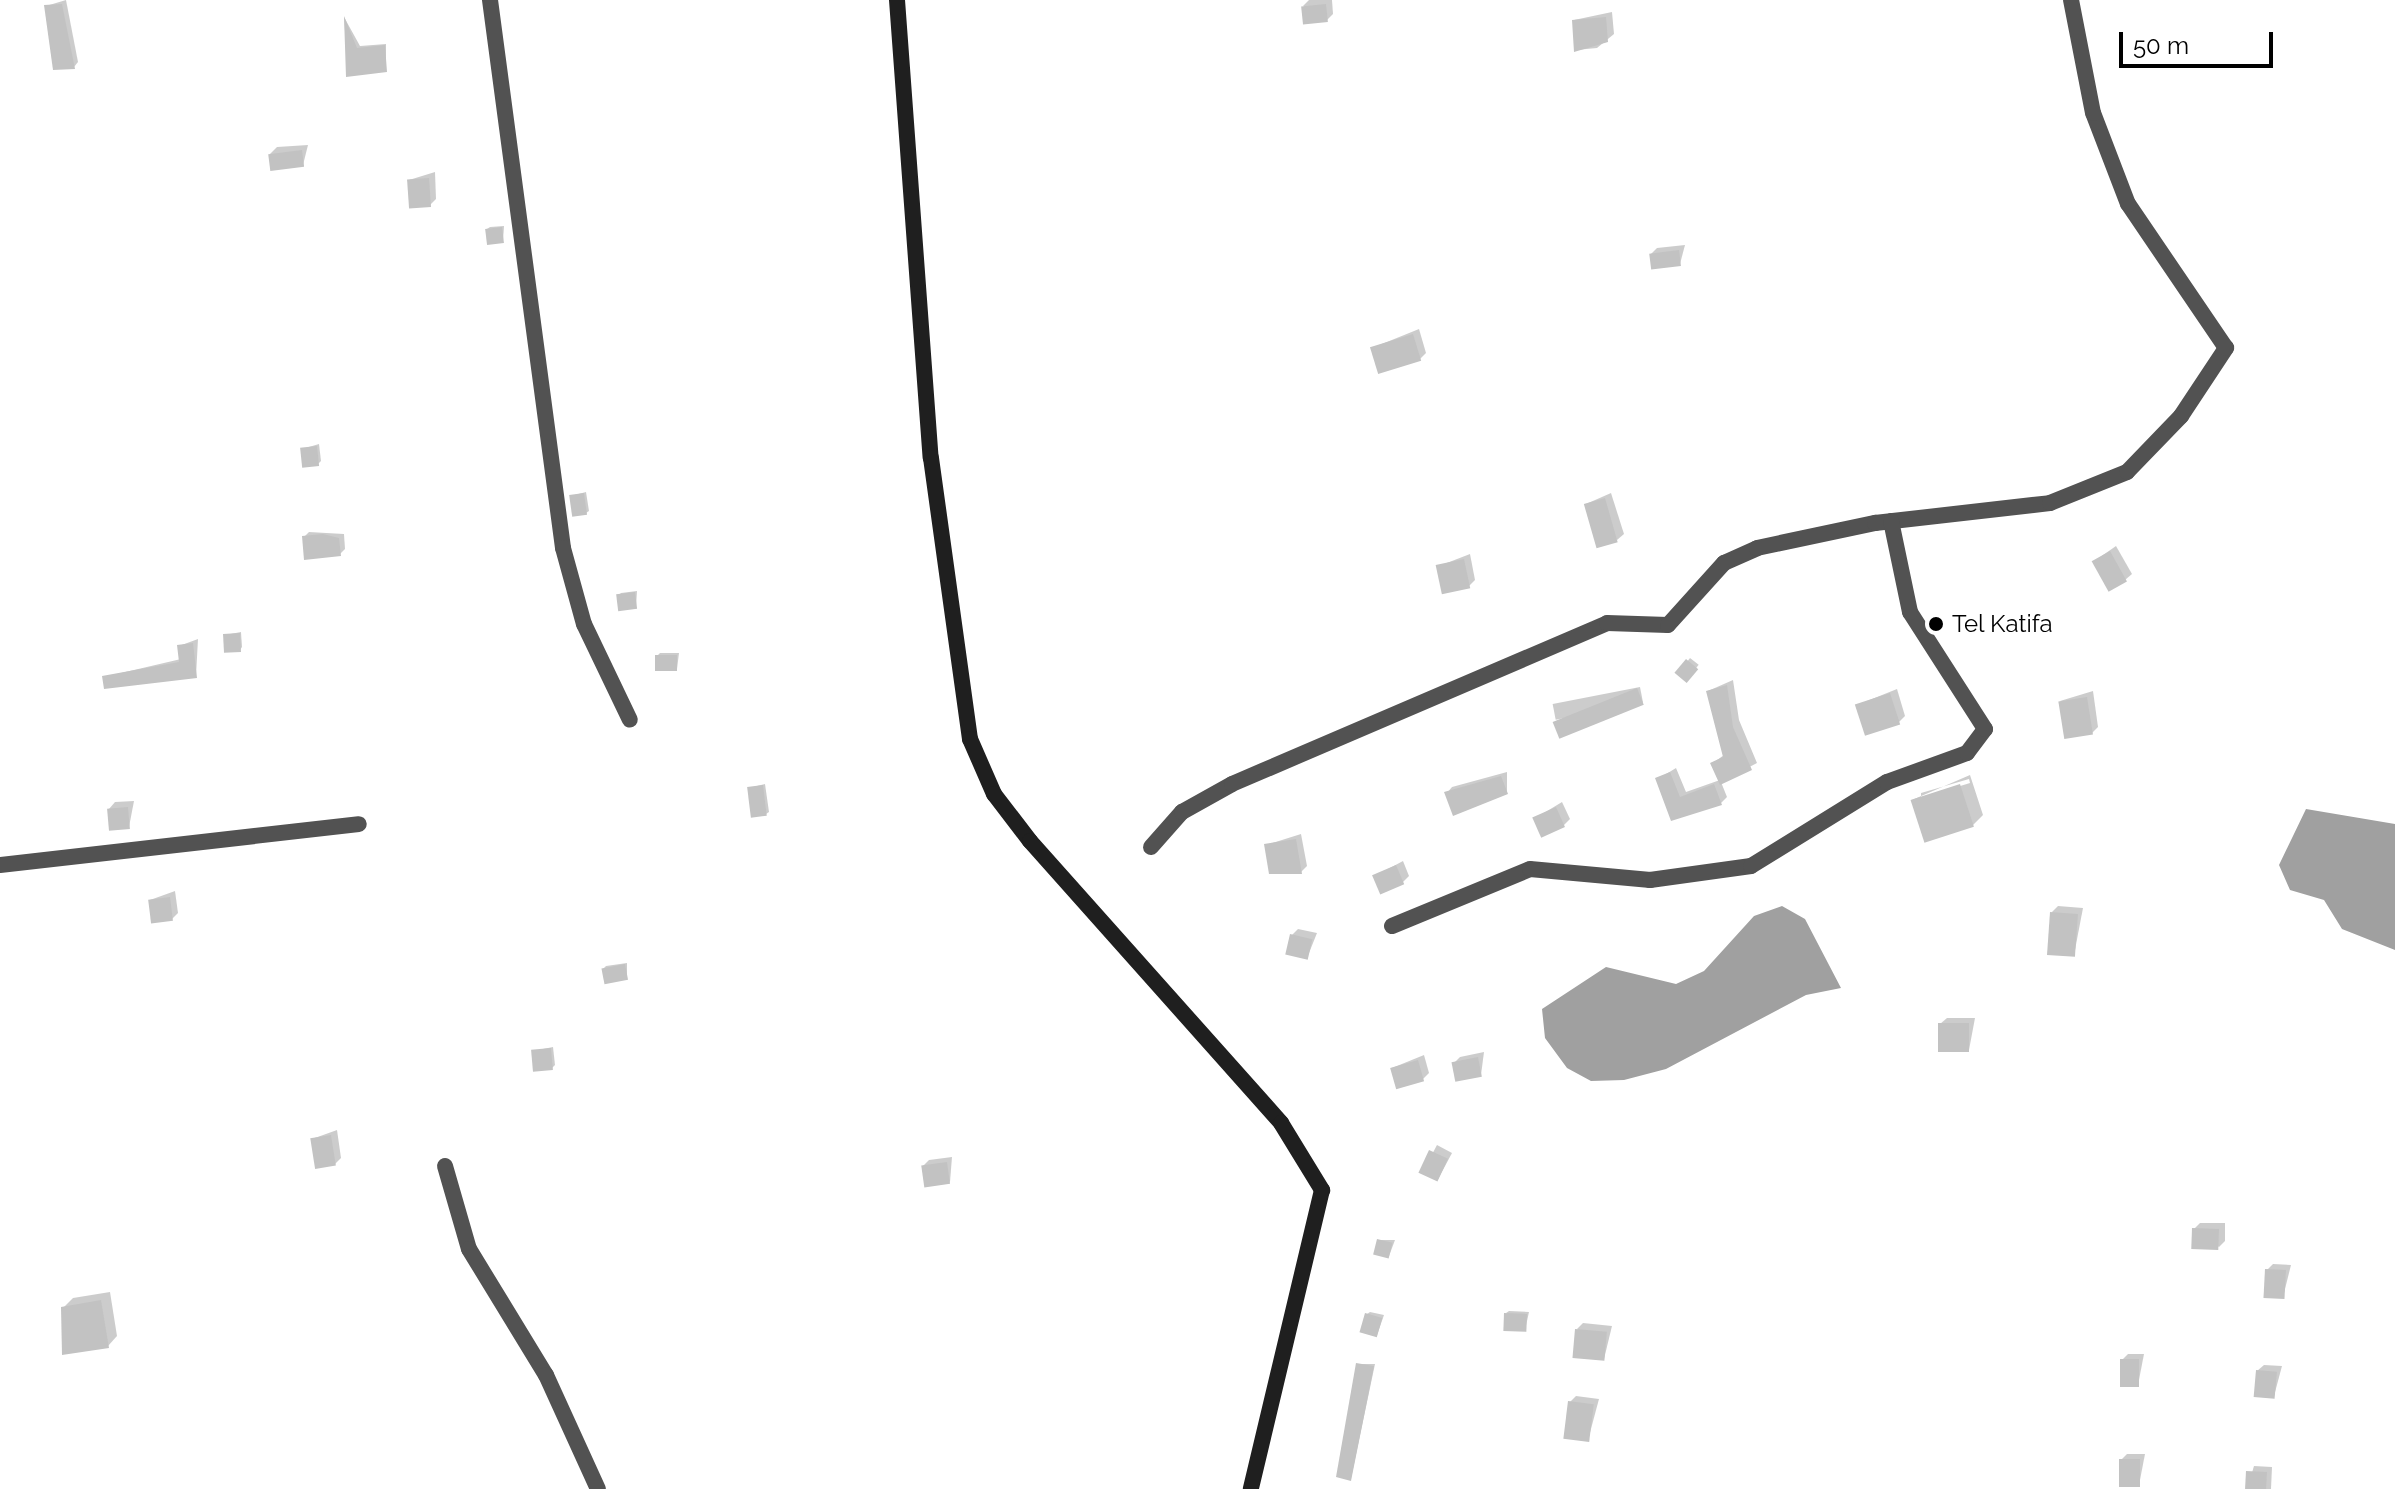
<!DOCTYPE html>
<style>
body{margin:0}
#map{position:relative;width:2395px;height:1489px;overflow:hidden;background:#fff;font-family:Raleway,sans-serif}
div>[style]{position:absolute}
.water>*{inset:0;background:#a0a0a0}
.shadow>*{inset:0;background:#0003;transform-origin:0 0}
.building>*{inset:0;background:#c2c2c2;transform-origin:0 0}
.street>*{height:16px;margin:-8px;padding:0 8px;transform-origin:8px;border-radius:8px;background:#525252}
.secondary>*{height:16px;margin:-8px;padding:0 8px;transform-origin:8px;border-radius:8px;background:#1f1f1f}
.dots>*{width:22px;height:22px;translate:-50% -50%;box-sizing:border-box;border:4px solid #fff;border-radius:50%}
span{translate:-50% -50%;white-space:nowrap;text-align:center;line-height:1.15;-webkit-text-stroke:6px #fff;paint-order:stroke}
.poi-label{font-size:24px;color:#000}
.left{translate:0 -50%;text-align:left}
.scale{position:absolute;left:2119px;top:32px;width:154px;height:36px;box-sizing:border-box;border:4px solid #000;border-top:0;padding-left:10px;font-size:24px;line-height:28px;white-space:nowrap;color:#000;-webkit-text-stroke:6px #fff;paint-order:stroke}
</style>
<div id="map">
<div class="water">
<div style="clip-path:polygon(2306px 809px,2395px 824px,2395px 950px,2342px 929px,2324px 900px,2290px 890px,2279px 865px)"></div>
<div style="clip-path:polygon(1782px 906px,1805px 919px,1841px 988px,1806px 995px,1666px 1069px,1624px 1080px,1591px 1081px,1567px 1068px,1545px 1038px,1542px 1009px,1606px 967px,1676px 984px,1704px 971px,1754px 916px)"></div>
</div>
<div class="shadow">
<div style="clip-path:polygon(66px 0,78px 62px,74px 67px,46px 6px)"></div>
<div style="clip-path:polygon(1309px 0,1332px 0,1333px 14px,1327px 20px,1303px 6px)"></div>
<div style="clip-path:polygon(1612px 12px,1614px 34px,1597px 48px,1576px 50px,1574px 20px)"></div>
<div style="clip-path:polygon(344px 17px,360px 46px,386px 44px,386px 70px,348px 74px)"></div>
<div style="clip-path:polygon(308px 145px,303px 165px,270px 154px,277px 147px)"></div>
<div style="clip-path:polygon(435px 172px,436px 199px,430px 205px,409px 180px)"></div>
<div style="clip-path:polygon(504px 226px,503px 241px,487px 229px,490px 227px)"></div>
<div style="clip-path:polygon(1685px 245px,1680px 264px,1651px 254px,1657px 248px)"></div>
<div style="clip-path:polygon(1419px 329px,1426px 353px,1420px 359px,1372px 348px)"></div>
<div style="clip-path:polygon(319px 444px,321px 461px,318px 464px,302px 449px)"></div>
<div style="clip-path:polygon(586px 492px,589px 511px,586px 513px,571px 496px)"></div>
<div style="clip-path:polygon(1611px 493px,1624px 534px,1617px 540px,1586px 504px)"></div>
<div style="clip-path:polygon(309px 532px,344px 534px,345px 549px,340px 554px,304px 537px)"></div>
<div style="clip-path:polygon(2116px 546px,2132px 574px,2125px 580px,2093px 562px)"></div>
<div style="clip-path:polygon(1470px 554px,1475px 580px,1469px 586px,1439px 566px)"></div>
<div style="clip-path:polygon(637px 591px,636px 607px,618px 596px,621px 593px)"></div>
<div style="clip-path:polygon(241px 632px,242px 647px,240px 650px,225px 635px)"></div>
<div style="clip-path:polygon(198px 639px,196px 676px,104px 677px,181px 659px,179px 646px)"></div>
<div style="clip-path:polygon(679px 653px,677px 669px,657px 656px,660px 653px)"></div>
<div style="left:1690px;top:658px;width:11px;height:18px;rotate:38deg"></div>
<div style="clip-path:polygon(1733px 680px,1739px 720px,1757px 763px,1721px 782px,1727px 797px,1721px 803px,1673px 819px,1658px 779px,1676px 768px,1686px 792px,1720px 780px,1713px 763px,1724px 755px,1708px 691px)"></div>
<div style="left:1640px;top:687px;width:16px;height:89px;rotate:79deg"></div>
<div style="clip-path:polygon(1897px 689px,1905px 716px,1899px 722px,1857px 705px)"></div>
<div style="clip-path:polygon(2093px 691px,2098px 727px,2092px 733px,2060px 701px)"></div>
<div style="clip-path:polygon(1507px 772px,1507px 792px,1447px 793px,1452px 787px)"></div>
<div style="clip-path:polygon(evenodd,1970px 775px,1983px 815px,1973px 825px,1912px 800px,1970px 775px,1969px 779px,1970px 783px,1921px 798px,1921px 793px,1969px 779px)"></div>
<div style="clip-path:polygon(765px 784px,769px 812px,766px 814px,749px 788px)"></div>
<div style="clip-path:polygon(134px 801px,129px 827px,109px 809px,115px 802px)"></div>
<div style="clip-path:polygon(1562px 802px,1570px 819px,1564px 825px,1534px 819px)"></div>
<div style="clip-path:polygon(1301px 834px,1307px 866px,1301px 872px,1266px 845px)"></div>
<div style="clip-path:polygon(1403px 861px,1409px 876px,1403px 882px,1375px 876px)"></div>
<div style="clip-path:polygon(175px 891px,178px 913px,172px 919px,150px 900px)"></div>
<div style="clip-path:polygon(2058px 906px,2083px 908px,2074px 955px,2052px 912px)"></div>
<div style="clip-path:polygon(1298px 929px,1317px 933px,1307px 958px,1292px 935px)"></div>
<div style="clip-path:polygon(627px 963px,627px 978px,603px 969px,606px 966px)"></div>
<div style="clip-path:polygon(1947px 1018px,1975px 1018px,1969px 1050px,1940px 1024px)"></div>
<div style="clip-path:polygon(553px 1047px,555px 1065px,552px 1068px,533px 1051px)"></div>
<div style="clip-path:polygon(1484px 1052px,1481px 1075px,1454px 1063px,1460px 1057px)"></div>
<div style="clip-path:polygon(1424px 1055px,1429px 1073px,1423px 1079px,1392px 1068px)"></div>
<div style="clip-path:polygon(337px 1130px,341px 1158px,335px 1164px,312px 1139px)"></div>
<div style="left:1437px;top:1145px;width:17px;height:31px;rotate:28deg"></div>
<div style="clip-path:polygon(952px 1157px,950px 1182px,923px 1166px,929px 1160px)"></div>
<div style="clip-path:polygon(2200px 1223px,2225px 1223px,2225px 1241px,2219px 1247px,2194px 1229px)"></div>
<div style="clip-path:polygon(1379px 1240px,1395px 1240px,1389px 1256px)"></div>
<div style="clip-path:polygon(2273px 1264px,2291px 1265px,2283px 1297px,2267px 1270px)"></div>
<div style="clip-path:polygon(110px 1292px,117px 1336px,108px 1346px,63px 1308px,73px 1298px)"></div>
<div style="clip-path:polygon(1509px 1311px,1529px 1312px,1525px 1330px,1506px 1313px)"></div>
<div style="clip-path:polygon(1370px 1312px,1384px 1315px,1377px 1335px,1367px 1314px)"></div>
<div style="clip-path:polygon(1583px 1323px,1612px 1326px,1604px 1359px,1577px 1329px)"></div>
<div style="clip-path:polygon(2128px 1354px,2144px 1354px,2138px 1385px,2122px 1360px)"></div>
<div style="clip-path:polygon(1357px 1364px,1375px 1364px,1351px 1478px)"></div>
<div style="clip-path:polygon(2264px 1365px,2282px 1366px,2274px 1396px,2257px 1371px)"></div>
<div style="clip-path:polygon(1576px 1396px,1599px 1399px,1588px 1440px,1570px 1402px)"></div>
<div style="clip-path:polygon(2127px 1454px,2145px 1454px,2139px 1485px,2121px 1460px)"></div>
<div style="clip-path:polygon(2254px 1466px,2272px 1467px,2271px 1489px,2247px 1489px)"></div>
</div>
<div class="building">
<div style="clip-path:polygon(62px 4px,75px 69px,53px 70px,44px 5px)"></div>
<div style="left:1326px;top:4px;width:18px;height:25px;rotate:84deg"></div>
<div style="clip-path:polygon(344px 16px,357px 48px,385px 45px,387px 72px,346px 77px)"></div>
<div style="clip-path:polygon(1606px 17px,1608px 42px,1574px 52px,1572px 20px)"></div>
<div style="left:302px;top:150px;width:17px;height:34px;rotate:83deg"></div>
<div style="left:429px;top:178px;width:29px;height:22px;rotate:86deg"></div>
<div style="left:502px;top:227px;width:16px;height:17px;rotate:83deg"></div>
<div style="left:1679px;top:250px;width:16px;height:30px;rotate:83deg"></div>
<div style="left:1413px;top:334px;width:28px;height:45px;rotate:73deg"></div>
<div style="left:317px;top:446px;width:20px;height:17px;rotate:84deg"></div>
<div style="left:584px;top:493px;width:22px;height:15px;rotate:82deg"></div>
<div style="left:1605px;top:498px;width:46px;height:22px;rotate:74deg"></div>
<div style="clip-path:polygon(323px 534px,339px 538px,341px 556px,304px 560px,302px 536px)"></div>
<div style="left:2110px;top:551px;width:35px;height:21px;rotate:61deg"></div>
<div style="left:1464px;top:559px;width:30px;height:29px;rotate:78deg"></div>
<div style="left:635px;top:592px;width:17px;height:19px;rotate:83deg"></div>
<div style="left:240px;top:633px;width:19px;height:17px;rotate:87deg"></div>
<div style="clip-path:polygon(193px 643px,197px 678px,104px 689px,102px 676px,179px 662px,177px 645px)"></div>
<div style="left:655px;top:655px;width:22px;height:16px"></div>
<div style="left:1686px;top:659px;width:16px;height:18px;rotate:40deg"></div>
<div style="clip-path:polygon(1727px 685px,1733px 727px,1752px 770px,1720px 785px,1710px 763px,1723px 757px,1706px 691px)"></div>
<div style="left:1637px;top:688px;width:18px;height:91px;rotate:68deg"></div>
<div style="left:1890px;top:693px;width:33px;height:37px;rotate:72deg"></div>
<div style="left:2087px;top:697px;width:38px;height:29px;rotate:81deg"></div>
<div style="clip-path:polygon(1670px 772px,1680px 797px,1714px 784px,1722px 805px,1671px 821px,1655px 778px)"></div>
<div style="clip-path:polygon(1501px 776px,1508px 794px,1453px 816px,1444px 792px)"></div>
<div style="left:1960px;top:784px;width:45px;height:52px;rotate:72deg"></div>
<div style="left:763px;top:785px;width:31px;height:16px;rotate:83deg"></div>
<div style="left:128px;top:807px;width:22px;height:21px;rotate:85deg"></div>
<div style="left:1556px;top:807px;width:22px;height:26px;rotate:66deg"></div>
<div style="clip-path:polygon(1296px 839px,1302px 874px,1269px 874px,1264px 844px)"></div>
<div style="left:1396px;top:865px;width:21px;height:26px;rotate:67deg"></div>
<div style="left:170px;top:897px;width:24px;height:22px;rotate:83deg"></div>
<div style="left:2050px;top:912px;width:28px;height:43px;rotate:4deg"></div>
<div style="left:1290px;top:934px;width:23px;height:21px;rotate:13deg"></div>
<div style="left:625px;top:964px;width:16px;height:24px;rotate:79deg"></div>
<div style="left:1938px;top:1023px;width:31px;height:29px"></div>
<div style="left:551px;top:1048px;width:22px;height:20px;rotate:85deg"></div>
<div style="left:1478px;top:1057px;width:20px;height:27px;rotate:79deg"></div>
<div style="left:1418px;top:1060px;width:22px;height:29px;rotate:74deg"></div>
<div style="left:331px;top:1135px;width:31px;height:21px;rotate:81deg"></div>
<div style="left:1429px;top:1150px;width:21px;height:25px;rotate:25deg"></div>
<div style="left:947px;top:1162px;width:22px;height:26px;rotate:82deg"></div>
<div style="left:2192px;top:1228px;width:27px;height:21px;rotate:2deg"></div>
<div style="left:1377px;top:1239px;width:16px;height:16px;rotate:14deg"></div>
<div style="left:2265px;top:1269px;width:21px;height:29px;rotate:3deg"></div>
<div style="clip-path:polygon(101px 1300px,109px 1348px,62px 1355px,61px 1307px)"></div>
<div style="left:1365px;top:1313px;width:18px;height:20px;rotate:16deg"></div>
<div style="left:1504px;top:1313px;width:23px;height:18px;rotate:2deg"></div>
<div style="left:1575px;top:1329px;width:32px;height:29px;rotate:5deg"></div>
<div style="left:2120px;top:1359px;width:19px;height:28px"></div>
<div style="clip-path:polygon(1356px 1363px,1374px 1366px,1351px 1481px,1336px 1477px)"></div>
<div style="left:2256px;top:1370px;width:21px;height:27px;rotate:5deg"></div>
<div style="left:1568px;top:1401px;width:26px;height:38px;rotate:7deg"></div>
<div style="left:2119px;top:1459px;width:21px;height:28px"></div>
<div style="left:2246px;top:1471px;width:21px;height:18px;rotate:3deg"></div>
</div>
<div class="street">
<div style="left:490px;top:0;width:553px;rotate:82.41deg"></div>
<div style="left:563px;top:548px;width:79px;rotate:74.6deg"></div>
<div style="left:584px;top:624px;width:106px;rotate:64.4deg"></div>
<div style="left:1151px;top:847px;width:47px;rotate:-48.5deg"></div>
<div style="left:1182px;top:812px;width:57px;rotate:-29.2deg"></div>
<div style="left:1232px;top:784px;width:408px;rotate:-23.2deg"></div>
<div style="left:1607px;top:623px;width:61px;rotate:1.9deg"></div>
<div style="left:1668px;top:625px;width:84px;rotate:-47.9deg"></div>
<div style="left:1724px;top:563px;width:36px;rotate:-24deg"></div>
<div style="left:1757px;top:548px;width:121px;rotate:-12deg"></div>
<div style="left:1875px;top:523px;width:176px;rotate:-6.5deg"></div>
<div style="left:2050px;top:503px;width:83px;rotate:-21.9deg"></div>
<div style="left:2127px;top:472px;width:78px;rotate:-46deg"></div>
<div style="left:2181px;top:416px;width:82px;rotate:-56.5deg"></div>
<div style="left:2226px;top:348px;width:174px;rotate:-124.2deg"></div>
<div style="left:2128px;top:204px;width:97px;rotate:-111deg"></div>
<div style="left:2093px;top:113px;width:115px;rotate:-101deg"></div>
<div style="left:0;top:865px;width:361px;rotate:-6.5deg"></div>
<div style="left:1392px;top:926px;width:149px;rotate:-22.4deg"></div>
<div style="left:1530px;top:869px;width:121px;rotate:5.2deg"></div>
<div style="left:1650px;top:880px;width:102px;rotate:-7.9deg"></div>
<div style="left:1751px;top:866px;width:160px;rotate:-31.7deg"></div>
<div style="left:1887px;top:782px;width:85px;rotate:-19.9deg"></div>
<div style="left:1967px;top:753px;width:30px;rotate:-53deg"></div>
<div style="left:1985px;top:729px;width:139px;rotate:-122.7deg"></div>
<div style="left:1910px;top:612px;width:93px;rotate:-101.8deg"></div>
<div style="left:445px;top:1166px;width:86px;rotate:73.9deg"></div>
<div style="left:469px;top:1249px;width:148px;rotate:58.6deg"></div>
<div style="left:546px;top:1375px;width:125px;rotate:65.5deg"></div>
</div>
<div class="secondary">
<div style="left:897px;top:0;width:459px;rotate:85.8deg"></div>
<div style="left:931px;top:458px;width:284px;rotate:82.1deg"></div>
<div style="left:970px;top:739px;width:60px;rotate:66.4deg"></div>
<div style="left:994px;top:794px;width:59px;rotate:52.5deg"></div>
<div style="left:1030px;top:841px;width:378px;rotate:48.3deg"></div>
<div style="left:1281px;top:1123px;width:79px;rotate:58.5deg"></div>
<div style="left:1322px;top:1190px;width:307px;rotate:103.4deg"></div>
</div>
<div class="dots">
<div style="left:1936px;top:624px;background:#000"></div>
</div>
<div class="poi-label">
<span class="left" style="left:1952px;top:624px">Tel Katifa</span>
</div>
<div class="scale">50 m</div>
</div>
